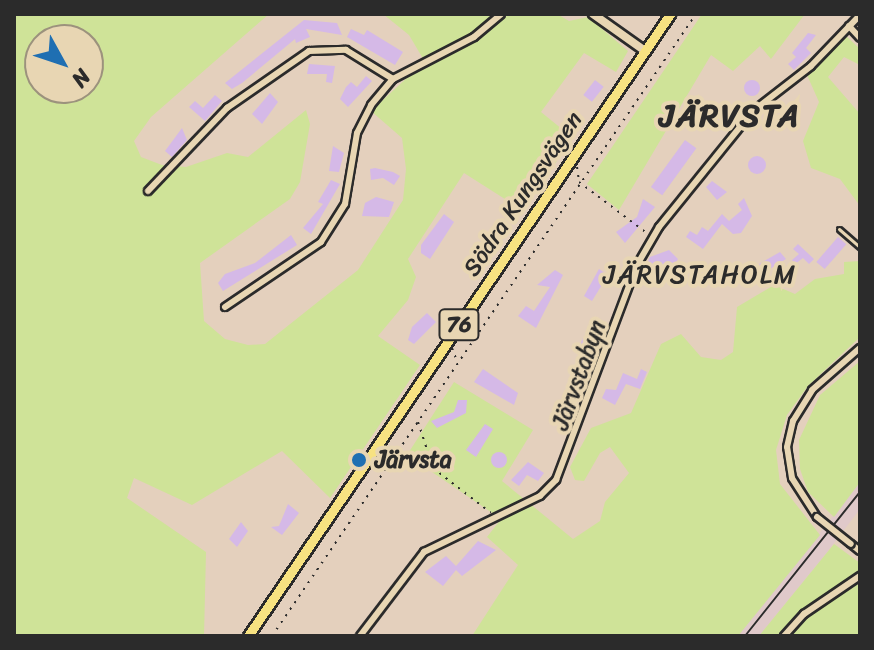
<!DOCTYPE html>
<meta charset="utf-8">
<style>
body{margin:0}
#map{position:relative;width:874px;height:650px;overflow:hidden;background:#e4d0bd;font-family:Sriracha,sans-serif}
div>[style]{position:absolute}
.built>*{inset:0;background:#e0c9ca}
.green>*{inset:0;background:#cfe398}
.building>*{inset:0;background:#d5b9e7;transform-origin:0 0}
.round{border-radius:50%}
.path>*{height:2px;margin-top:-1px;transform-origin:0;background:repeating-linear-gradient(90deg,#2b2b2b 0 2px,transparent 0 8px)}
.roads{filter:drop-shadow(2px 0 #2b2b2b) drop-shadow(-2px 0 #2b2b2b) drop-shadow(0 2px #2b2b2b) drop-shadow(0 -2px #2b2b2b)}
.lane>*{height:3px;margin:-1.5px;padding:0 1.5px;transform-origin:1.5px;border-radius:1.5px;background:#e8d6b3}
.street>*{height:6px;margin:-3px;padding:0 3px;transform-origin:3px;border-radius:3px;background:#e8d6b3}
.secondary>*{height:8px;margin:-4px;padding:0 4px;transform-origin:4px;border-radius:4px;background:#e8d6b3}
.primary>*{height:9px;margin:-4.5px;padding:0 4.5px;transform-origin:4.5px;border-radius:4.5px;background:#f7e281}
.rail>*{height:2px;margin:-1px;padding:0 1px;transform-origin:1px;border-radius:1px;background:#2b2b2b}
.bridges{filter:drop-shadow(2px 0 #2b2b2b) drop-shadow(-2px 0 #2b2b2b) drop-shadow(0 2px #2b2b2b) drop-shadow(0 -2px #2b2b2b)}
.street-bridge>*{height:6px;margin:-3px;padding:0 3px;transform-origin:3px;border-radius:3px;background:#e8d6b3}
.dots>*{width:22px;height:22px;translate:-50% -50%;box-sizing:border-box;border:4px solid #e8d6b3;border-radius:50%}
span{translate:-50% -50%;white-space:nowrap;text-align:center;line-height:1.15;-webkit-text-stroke:8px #e8d6b3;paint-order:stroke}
.shield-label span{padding:2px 6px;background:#e8d6b3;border:2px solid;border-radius:6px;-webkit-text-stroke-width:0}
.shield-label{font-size:22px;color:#2b2b2b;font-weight:700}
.street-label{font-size:24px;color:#2b2b2b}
.poi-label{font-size:24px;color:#2b2b2b;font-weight:700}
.left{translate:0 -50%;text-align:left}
.neighbourhood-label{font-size:26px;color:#2b2b2b;letter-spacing:2px}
.district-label{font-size:32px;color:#2b2b2b;font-weight:700;letter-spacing:2px}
.frame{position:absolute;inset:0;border:16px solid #2b2b2b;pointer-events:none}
.north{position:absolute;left:24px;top:24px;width:80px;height:80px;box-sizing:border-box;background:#e8d6b3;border:2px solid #9c927d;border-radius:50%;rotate:130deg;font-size:22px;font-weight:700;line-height:32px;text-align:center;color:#2b2b2b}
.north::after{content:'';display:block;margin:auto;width:28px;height:36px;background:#1f6fb2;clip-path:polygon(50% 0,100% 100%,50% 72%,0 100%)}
</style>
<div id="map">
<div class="built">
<div style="clip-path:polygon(860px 482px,860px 509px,825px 555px,759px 636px,738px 636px)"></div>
</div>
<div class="green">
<div style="clip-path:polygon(evenodd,14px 14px,269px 14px,151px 117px,134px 141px,141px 157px,162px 165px,186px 167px,227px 153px,248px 157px,306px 110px,310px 124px,300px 182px,290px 199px,200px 263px,204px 321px,225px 339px,248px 345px,265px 344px,358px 270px,403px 200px,406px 169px,402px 138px,371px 111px,410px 75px,428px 67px,409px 35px,383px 14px,557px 14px,569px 21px,588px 17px,628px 51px,616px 72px,584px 53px,541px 112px,573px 138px,522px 210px,464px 173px,408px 259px,416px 277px,408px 300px,378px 336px,420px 365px,330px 498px,282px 451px,192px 505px,134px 478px,127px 498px,206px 552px,204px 636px,14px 636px,14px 14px,40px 40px,88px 40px,88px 88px,40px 88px,40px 40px)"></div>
<div style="clip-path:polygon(702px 14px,805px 14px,771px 59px,760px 46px,733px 71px,711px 55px,619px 210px,587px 184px)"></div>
<div style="clip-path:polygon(845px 35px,860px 49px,860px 65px,844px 57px,828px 77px,860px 114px,860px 206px,840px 179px,811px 168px,803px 141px,819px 102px,807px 75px)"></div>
<div style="clip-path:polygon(860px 261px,860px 337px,808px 386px,787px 415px,776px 450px,780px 484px,820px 535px,738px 636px,472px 636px,518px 565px,487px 537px,501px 519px,407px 455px,454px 382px,533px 430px,502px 481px,573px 539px,600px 521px,605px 502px,629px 473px,610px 447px,600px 453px,584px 481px,575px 480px,570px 467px,591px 428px,631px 413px,661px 344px,681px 334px,701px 357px,721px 360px,733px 352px,737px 307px,774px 285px,795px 294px,815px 279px,844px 274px,844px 262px)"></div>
<div style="clip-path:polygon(860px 361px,860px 482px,834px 517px,808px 492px,800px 469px,799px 440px,820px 395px)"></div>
<div style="clip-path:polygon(834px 544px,860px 563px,860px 636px,759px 636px)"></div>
</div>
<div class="building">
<div style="clip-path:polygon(304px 20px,337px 23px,342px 35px,306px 29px,310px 37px,296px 43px,295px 39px,242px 83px,232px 89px,225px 83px)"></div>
<div style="clip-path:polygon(351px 29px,364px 35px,367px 30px,403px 52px,395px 65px,347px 37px)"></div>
<div style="clip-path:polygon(808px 33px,816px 35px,806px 48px,811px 53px,794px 70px,788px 64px,796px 57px,792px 53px)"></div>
<div style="clip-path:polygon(309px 64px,335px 66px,332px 83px,326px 82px,327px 74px,307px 74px)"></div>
<div style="clip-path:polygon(366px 76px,372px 81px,348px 107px,340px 99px,346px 87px,351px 82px,357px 87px)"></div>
<div class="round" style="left:744px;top:80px;width:16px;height:16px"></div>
<div style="left:595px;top:80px;width:11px;height:19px;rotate:38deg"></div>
<div style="clip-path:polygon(270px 93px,278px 102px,262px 124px,252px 114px)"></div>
<div style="clip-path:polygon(215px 95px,222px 101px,205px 121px,189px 107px,195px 101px,203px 108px)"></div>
<div style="clip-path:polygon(727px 103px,733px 109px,718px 130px,707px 119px)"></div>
<div style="clip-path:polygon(182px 128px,187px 140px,172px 157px,165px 151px)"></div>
<div style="left:685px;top:140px;width:14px;height:58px;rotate:36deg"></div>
<div style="clip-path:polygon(333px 146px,344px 153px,339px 172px,329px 171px)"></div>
<div class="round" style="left:748px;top:156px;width:18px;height:18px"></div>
<div style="clip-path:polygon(375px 168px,393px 172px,400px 176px,394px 185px,383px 178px,371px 180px,370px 169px)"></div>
<div style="clip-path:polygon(331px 180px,340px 184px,311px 234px,303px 228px,323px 204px,318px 202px)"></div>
<div style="clip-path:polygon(712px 181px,727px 192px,717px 200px,706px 187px)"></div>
<div style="clip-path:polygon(376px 197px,394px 202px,389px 217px,362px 216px,365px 203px)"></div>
<div style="clip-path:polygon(744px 198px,752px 216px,741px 233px,733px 234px,722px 224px,703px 249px,686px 237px,690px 231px,697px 235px,702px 227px,708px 231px,722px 214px,729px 221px,742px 210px,738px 204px)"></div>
<div style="clip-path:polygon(643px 199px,655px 207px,625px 243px,616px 232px,637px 217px)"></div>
<div style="clip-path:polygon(444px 214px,454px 222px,430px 259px,421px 253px,421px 245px)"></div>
<div style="clip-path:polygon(291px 235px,297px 245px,223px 291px,218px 283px,225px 274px,255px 263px)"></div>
<div style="left:838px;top:237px;width:11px;height:33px;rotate:41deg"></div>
<div style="clip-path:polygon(798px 244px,814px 259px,809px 264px,803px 258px,795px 264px,792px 260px,799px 254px,793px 249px)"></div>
<div style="clip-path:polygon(669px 250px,678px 259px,666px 279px,646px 266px,650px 257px)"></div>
<div style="clip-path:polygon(780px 252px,786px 259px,765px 272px,759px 264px)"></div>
<div style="clip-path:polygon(599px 269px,608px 275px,592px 301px,584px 296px)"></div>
<div style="clip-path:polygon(555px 270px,563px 275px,536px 328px,518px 316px,526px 306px,534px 311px,550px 287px,537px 285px)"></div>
<div style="clip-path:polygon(427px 313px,436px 322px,414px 344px,408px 340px,412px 327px)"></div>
<div class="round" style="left:581px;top:336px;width:16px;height:16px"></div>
<div style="clip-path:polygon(483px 369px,518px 393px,514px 405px,474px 382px)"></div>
<div style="clip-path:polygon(641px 369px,647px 372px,640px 389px,626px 384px,615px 405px,602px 398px,606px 389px,616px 390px,623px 373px,637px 379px)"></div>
<div style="clip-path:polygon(458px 400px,467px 400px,466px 413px,437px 428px,431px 421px,454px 412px)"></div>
<div style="clip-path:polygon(485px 424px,493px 429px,476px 457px,466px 450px)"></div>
<div class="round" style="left:491px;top:452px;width:16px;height:16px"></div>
<div style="clip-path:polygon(528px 462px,544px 473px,538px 481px,527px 475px,519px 486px,511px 480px)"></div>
<div style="clip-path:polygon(288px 504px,299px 513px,282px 535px,271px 527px,279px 526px)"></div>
<div style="clip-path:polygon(241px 522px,248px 531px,237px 547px,229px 539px)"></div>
<div style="clip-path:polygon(478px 541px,496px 550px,462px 576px,456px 570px,443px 586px,425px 572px,446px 556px,456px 566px)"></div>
</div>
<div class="path">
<div style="left:577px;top:167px;width:15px;rotate:82deg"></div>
<div style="left:579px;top:182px;width:86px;rotate:37deg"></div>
<div style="left:452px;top:348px;width:14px;rotate:69deg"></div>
<div style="left:418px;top:422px;width:48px;rotate:71.9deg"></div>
<div style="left:433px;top:468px;width:73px;rotate:37.8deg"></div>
<div style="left:272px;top:636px;width:753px;rotate:-55.72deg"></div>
</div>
<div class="roads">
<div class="lane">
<div style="left:839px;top:229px;width:28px;rotate:41deg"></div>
</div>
<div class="street">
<div style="left:849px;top:26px;width:16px;rotate:47deg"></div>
<div style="left:148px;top:191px;width:115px;rotate:-46.4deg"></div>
<div style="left:227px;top:108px;width:100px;rotate:-34.8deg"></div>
<div style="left:309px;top:51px;width:37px;rotate:-2deg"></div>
<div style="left:346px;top:50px;width:55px;rotate:31.7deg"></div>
<div style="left:225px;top:307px;width:116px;rotate:-34.1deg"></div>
<div style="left:321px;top:242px;width:45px;rotate:-57.7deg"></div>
<div style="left:345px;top:204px;width:72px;rotate:-80.4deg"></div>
<div style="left:357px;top:133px;width:31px;rotate:-63deg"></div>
<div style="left:371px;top:105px;width:34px;rotate:-50deg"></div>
<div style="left:393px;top:79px;width:91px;rotate:-27.4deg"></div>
<div style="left:474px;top:37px;width:35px;rotate:-40deg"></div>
<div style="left:817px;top:517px;width:46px;rotate:-122.7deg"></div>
<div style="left:792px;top:478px;width:31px;rotate:-99deg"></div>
<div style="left:787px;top:447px;width:27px;rotate:-77deg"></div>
<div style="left:793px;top:421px;width:36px;rotate:-58deg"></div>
<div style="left:812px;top:390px;width:64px;rotate:-41.2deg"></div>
<div style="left:851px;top:544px;width:11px;rotate:38deg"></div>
<div style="left:360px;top:636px;width:106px;rotate:-52.7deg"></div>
<div style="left:424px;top:552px;width:129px;rotate:-25.8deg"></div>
<div style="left:540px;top:496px;width:23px;rotate:-45deg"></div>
<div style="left:556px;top:480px;width:230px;rotate:-69.4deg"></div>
<div style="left:637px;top:265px;width:44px;rotate:-59.9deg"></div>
<div style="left:659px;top:227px;width:149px;rotate:-51deg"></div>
<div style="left:753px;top:111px;width:73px;rotate:-37.8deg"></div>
<div style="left:811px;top:66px;width:71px;rotate:-46.1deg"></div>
<div style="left:784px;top:636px;width:30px;rotate:-48deg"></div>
<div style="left:804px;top:614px;width:68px;rotate:-34.2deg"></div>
</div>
<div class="secondary">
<div style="left:593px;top:14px;width:64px;rotate:35.4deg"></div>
</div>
<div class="primary">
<div style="left:248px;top:636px;width:752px;rotate:-55.84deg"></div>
</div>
</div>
<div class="rail">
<div style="left:745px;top:636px;width:184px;rotate:-51.4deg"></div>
</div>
<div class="bridges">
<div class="street-bridge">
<div style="left:817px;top:517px;width:43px;rotate:38.5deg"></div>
</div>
</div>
<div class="dots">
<div style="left:359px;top:460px;background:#1f6fb2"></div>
</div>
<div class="shield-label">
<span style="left:459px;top:325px">76</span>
</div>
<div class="street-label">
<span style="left:523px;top:194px;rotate:-56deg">Södra Kungsvägen</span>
<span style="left:579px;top:375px;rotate:-70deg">Järvstabyn</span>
</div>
<div class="poi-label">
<span class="left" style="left:375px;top:460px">Järvsta</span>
</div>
<div class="neighbourhood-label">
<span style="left:700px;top:275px">JÄRVSTAHOLM</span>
</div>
<div class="district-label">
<span style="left:730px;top:116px">JÄRVSTA</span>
</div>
<div class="frame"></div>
<div class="north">N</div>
</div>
